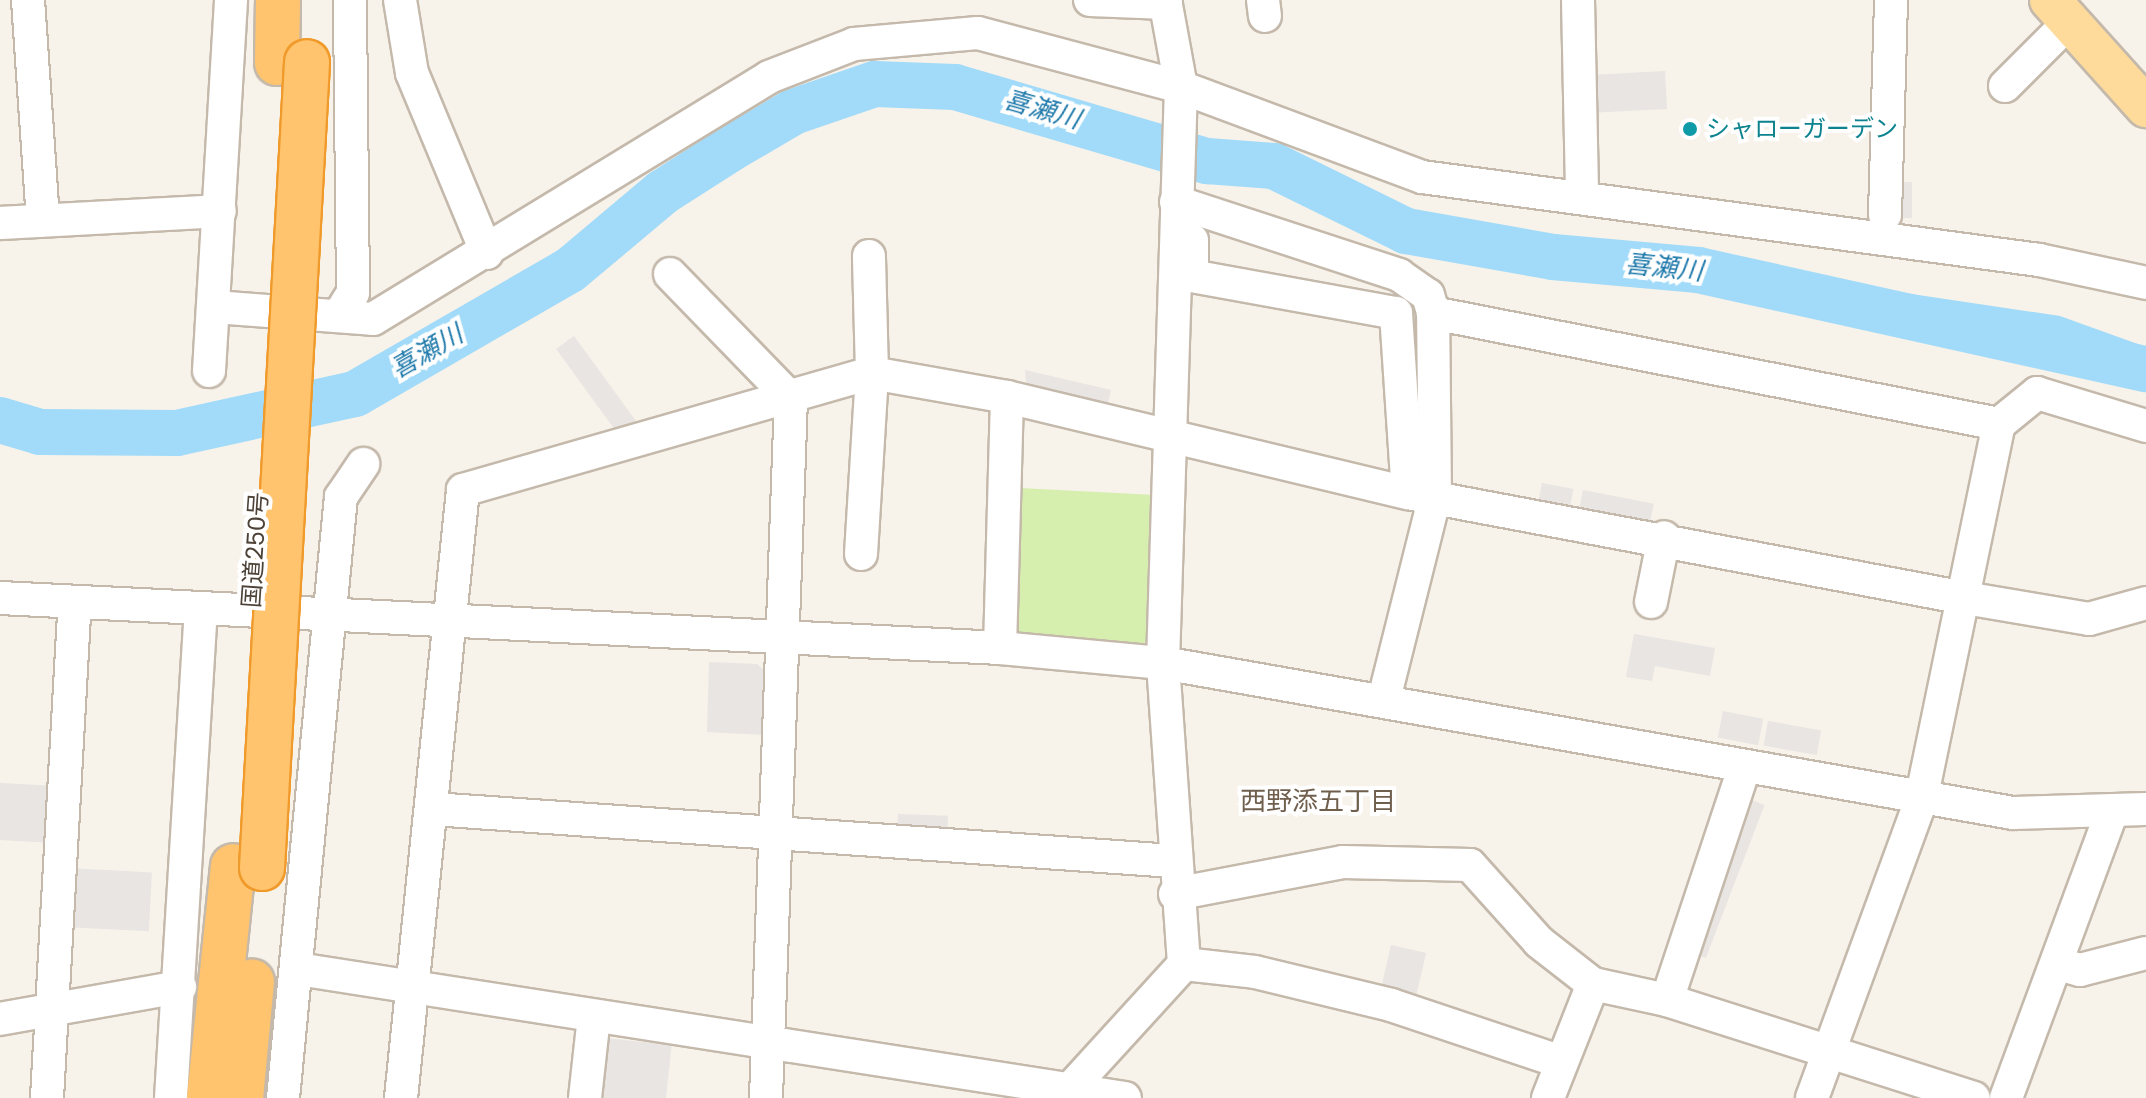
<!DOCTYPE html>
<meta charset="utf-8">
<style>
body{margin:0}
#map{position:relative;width:2146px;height:1098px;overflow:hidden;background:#f7f2ea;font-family:Poppins,"Noto Sans JP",sans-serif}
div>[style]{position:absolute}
.green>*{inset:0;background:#d6efaf}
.parking>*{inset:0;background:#e8e5e2;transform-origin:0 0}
.water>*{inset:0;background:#a1dbf9}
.river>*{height:46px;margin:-23px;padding:0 23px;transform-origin:23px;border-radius:23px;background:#a1dbf9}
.roads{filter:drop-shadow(2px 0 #c4b9ab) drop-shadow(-2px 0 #c4b9ab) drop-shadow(0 2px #c4b9ab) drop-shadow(0 -2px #c4b9ab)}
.minor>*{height:32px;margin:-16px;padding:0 16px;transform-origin:16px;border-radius:16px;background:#fff}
.major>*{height:40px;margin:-20px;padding:0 20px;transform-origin:20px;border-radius:20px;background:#ffdb9b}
.highway>*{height:44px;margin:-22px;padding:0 22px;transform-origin:22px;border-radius:22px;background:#ffc46d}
.bridges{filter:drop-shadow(2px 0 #f09a2b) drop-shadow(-2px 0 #f09a2b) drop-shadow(0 2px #f09a2b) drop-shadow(0 -2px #f09a2b)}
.highway-bridge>*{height:44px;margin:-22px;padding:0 22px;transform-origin:22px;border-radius:22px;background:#ffc46d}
.dots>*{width:22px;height:22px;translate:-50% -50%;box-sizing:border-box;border:4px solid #fff;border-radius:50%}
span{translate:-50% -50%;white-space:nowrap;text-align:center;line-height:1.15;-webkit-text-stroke:8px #fff;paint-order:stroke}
.culture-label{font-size:24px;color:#0d838f}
.left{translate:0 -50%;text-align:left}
.street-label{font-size:24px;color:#4c4237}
.water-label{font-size:26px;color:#1f7aab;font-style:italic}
.neighbourhood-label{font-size:26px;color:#705f4d}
</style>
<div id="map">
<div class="green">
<div style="clip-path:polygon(1020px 488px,1155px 495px,1153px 634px,1143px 644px,1022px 636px,1013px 628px)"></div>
</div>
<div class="parking">
<div style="left:1665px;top:71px;width:38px;height:75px;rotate:87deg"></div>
<div style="left:1897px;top:182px;width:15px;height:36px"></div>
<div style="left:574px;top:336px;width:112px;height:22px;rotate:54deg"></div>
<div style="clip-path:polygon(1025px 370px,1111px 390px,1106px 412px,1027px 392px)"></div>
<div style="left:1542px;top:483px;width:32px;height:19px;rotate:11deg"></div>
<div style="left:1583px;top:490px;width:72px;height:20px;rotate:11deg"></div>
<div style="clip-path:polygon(1634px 634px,1715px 648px,1710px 676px,1655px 666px,1652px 681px,1626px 677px)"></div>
<div style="clip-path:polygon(709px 662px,757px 664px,767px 673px,765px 735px,707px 732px)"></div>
<div style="left:1723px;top:711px;width:41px;height:27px;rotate:11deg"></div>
<div style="left:1768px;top:721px;width:54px;height:25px;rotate:10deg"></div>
<div style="left:0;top:783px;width:52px;height:57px;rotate:3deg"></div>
<div style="left:1744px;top:797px;width:22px;height:164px;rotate:21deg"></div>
<div style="left:898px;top:814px;width:50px;height:21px;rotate:2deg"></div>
<div style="left:68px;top:868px;width:84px;height:59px;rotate:3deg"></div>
<div style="left:1391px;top:945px;width:36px;height:50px;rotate:13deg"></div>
<div style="left:595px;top:1037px;width:77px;height:61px;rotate:6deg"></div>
</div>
<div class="water">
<div style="clip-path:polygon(1858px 286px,2060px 316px,2146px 347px,2146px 369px,1820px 297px)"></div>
</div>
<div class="river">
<div style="left:0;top:420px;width:42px;rotate:16.7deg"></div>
<div style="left:40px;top:432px;width:137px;rotate:0.4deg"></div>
<div style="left:177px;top:433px;width:182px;rotate:-12.4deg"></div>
<div style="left:355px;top:394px;width:248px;rotate:-30deg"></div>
<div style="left:570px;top:270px;width:121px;rotate:-40deg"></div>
<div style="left:663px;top:192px;width:80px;rotate:-32.7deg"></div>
<div style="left:730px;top:149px;width:73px;rotate:-30.4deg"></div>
<div style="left:793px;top:112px;width:87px;rotate:-18.9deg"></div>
<div style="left:875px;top:84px;width:80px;rotate:2.1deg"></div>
<div style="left:955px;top:87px;width:263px;rotate:16.4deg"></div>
<div style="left:1207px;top:161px;width:67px;rotate:4.3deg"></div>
<div style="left:1274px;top:166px;width:147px;rotate:26.2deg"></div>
<div style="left:1406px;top:231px;width:149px;rotate:10deg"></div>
<div style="left:1553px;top:257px;width:146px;rotate:5.1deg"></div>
<div style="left:1698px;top:270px;width:459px;rotate:12.5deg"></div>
</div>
<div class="roads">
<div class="minor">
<div style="left:28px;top:0;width:221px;rotate:86.1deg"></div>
<div style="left:400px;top:0;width:74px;rotate:80.7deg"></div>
<div style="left:412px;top:73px;width:195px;rotate:67.4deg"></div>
<div style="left:1090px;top:0;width:76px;rotate:2.3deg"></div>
<div style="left:1263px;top:0;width:16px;rotate:83deg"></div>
<div style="left:1578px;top:0;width:195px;rotate:88.8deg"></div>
<div style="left:2005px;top:86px;width:92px;rotate:-45deg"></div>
<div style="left:1176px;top:202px;width:235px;rotate:18.1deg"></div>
<div style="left:1399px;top:275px;width:35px;rotate:35deg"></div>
<div style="left:1428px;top:295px;width:19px;rotate:74deg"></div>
<div style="left:1433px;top:313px;width:577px;rotate:11.1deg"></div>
<div style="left:1885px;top:215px;width:215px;rotate:-88.4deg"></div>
<div style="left:0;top:223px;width:220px;rotate:-3.1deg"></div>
<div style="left:1192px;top:240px;width:36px;rotate:90deg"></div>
<div style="left:1192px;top:276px;width:207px;rotate:10.3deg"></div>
<div style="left:1396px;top:313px;width:180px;rotate:86.2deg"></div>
<div style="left:670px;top:274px;width:174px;rotate:45.9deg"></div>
<div style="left:791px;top:399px;width:699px;rotate:92.05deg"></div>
<div style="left:214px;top:307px;width:159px;rotate:4.3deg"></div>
<div style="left:373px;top:319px;width:464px;rotate:-31.4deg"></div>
<div style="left:769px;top:77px;width:91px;rotate:-21.2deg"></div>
<div style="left:854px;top:44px;width:124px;rotate:-5.1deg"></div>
<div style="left:978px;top:33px;width:210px;rotate:14.9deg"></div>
<div style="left:1181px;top:87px;width:257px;rotate:20.5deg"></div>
<div style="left:1422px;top:177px;width:623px;rotate:7.66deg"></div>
<div style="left:2039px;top:260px;width:109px;rotate:12.1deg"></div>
<div style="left:341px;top:312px;width:22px;rotate:-58deg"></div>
<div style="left:353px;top:293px;width:293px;rotate:-90.6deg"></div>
<div style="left:209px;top:371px;width:372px;rotate:-86.6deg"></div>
<div style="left:861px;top:554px;width:181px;rotate:-86.5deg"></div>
<div style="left:872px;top:373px;width:117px;rotate:-91.5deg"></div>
<div style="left:0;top:598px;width:1001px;rotate:2.86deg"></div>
<div style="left:1000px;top:648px;width:164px;rotate:5.3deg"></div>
<div style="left:1163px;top:663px;width:863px;rotate:10.01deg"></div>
<div style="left:2013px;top:813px;width:133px;rotate:-1.7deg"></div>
<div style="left:1651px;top:602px;width:66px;rotate:-78.7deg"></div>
<div style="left:1000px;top:648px;width:251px;rotate:-88.4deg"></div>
<div style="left:1384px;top:699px;width:209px;rotate:-75.9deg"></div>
<div style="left:1435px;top:496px;width:183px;rotate:-90.6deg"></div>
<div style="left:433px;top:809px;width:742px;rotate:4.02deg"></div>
<div style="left:1175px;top:894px;width:171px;rotate:-10.8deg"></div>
<div style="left:1343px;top:862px;width:127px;rotate:1.4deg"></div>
<div style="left:1470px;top:865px;width:103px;rotate:48.1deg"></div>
<div style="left:1539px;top:942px;width:68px;rotate:37.9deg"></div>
<div style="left:1593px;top:984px;width:76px;rotate:12.2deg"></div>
<div style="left:1667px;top:1000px;width:322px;rotate:17.7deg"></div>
<div style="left:1184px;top:964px;width:71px;rotate:6.4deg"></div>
<div style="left:1255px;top:972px;width:140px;rotate:13.6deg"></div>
<div style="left:1391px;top:1005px;width:179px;rotate:18.5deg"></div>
<div style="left:2059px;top:964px;width:22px;rotate:16deg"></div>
<div style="left:2080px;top:970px;width:68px;rotate:-14.4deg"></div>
<div style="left:298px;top:969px;width:837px;rotate:8.87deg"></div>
<div style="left:1667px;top:1000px;width:241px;rotate:-71.6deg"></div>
<div style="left:0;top:1019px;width:183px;rotate:-10.1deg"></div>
<div style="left:1070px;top:1089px;width:169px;rotate:-47.6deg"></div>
<div style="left:1184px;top:964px;width:302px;rotate:-94deg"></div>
<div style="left:1163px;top:663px;width:576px;rotate:-88.21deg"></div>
<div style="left:1181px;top:87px;width:88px;rotate:-100.4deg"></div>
<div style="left:47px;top:1098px;width:495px;rotate:-86.8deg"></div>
<div style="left:171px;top:1098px;width:490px;rotate:-86.5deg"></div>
<div style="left:283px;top:1098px;width:604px;rotate:-84.49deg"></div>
<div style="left:341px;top:497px;width:40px;rotate:-56deg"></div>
<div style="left:401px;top:1098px;width:611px;rotate:-84.18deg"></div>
<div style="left:463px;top:490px;width:425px;rotate:-16deg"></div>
<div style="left:872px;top:373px;width:137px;rotate:10.1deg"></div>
<div style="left:1007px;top:397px;width:412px;rotate:13.5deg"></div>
<div style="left:1408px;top:493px;width:567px;rotate:10.68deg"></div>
<div style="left:1965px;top:598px;width:126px;rotate:9.6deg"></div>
<div style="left:2089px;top:619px;width:59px;rotate:-15.7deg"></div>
<div style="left:585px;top:1098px;width:81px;rotate:-83.7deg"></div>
<div style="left:1548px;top:1098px;width:123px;rotate:-68.5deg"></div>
<div style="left:1812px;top:1098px;width:317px;rotate:-69.9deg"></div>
<div style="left:1921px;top:800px;width:384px;rotate:-78.3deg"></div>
<div style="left:1999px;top:424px;width:49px;rotate:-39.2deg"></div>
<div style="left:2037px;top:393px;width:114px;rotate:16.8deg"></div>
<div style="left:2006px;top:1098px;width:303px;rotate:-69.7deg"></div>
</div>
<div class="major">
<div style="left:2050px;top:0;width:144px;rotate:48.1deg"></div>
</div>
<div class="highway">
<div style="left:277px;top:63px;width:63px;rotate:-89.1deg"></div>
<div style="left:209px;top:1098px;width:233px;rotate:-84.1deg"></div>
<div style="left:241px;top:1098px;width:117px;rotate:-84.6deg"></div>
</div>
</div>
<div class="bridges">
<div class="highway-bridge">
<div style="left:262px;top:868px;width:807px;rotate:-86.8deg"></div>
</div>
</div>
<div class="dots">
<div style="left:1690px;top:129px;background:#0f9aa8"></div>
</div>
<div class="culture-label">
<span class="left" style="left:1706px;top:129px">シャローガーデン</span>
</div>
<div class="street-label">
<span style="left:255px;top:550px;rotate:-86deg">国道250号</span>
</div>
<div class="water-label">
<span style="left:1042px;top:110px;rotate:16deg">喜瀬川</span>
<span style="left:1664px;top:268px;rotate:6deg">喜瀬川</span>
<span style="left:427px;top:352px;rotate:-30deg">喜瀬川</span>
</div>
<div class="neighbourhood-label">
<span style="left:1318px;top:802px">西野添五丁目</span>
</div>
</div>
